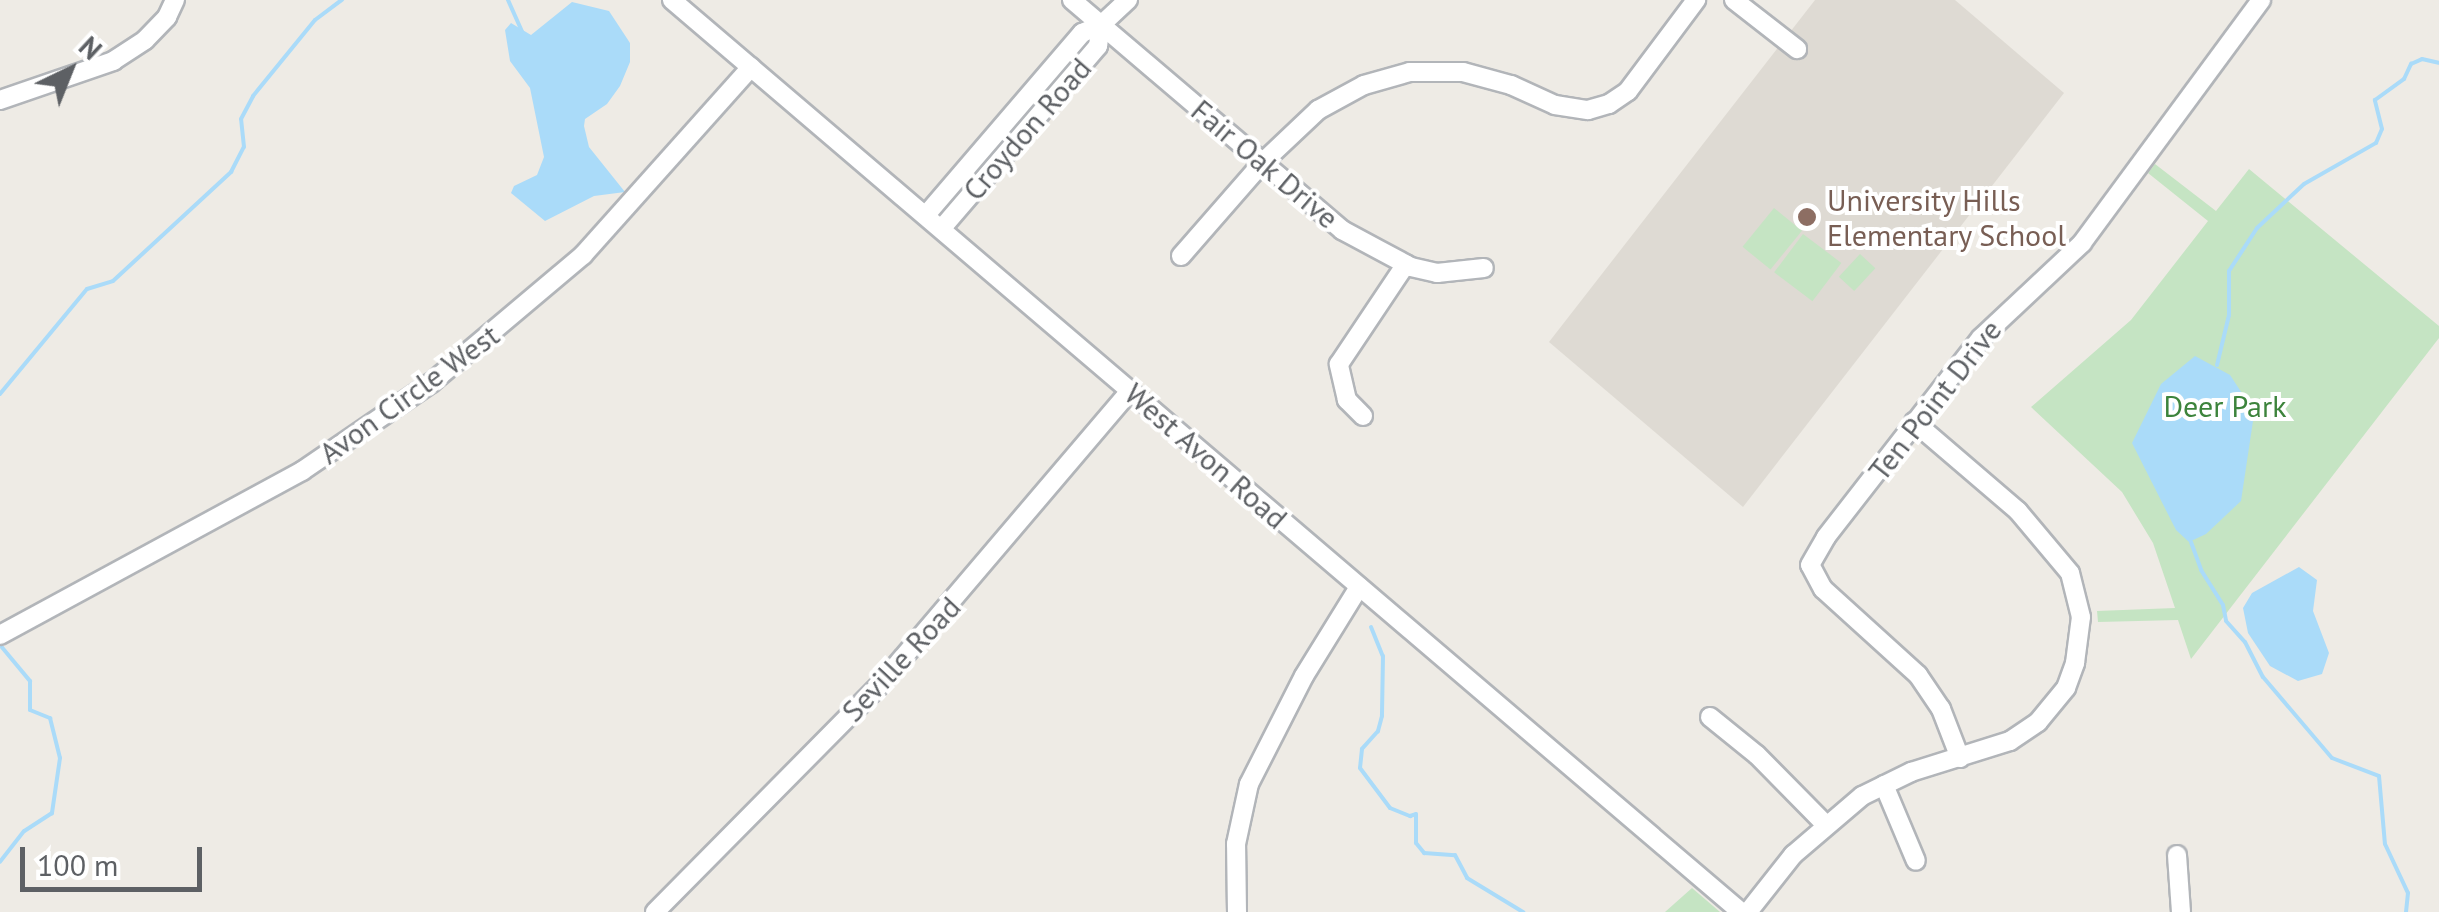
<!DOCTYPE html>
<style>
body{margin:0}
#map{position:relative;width:2439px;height:912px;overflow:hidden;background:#eeebe5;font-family:"PT Sans",sans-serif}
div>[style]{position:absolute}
.education>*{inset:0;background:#dedad3}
.green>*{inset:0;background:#c5e4c3;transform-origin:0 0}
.water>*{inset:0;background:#aadbf9}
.stream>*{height:4px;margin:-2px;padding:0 2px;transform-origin:2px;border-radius:2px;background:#aadbf9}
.roads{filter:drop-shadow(2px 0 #b2b5b9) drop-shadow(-2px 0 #b2b5b9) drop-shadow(0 2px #b2b5b9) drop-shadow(0 -2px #b2b5b9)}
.minor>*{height:18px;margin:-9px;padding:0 9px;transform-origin:9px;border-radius:9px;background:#fff}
.dots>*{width:28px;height:28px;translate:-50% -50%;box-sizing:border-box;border:5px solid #fff;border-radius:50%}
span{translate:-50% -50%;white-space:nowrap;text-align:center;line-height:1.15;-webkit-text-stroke:8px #fff;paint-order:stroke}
.street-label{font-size:30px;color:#5d6064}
.education-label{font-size:30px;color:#785e54}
.left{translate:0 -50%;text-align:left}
.park-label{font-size:30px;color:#3d843c}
.north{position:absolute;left:20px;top:20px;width:100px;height:100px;-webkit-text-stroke:8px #fff;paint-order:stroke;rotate:43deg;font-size:28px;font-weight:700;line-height:40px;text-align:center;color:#5d6064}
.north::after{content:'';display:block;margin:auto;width:35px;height:45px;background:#5d6064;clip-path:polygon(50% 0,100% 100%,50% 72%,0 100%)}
.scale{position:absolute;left:20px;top:847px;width:182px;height:45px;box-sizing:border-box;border:5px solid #5d6064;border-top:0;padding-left:12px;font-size:30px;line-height:35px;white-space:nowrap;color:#5d6064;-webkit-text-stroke:8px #fff;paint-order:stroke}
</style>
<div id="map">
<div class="education">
<div style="clip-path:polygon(1815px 0,1955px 0,2064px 93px,1743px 507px,1549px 342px)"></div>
</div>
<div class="green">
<div style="clip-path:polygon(2155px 164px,2216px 211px,2249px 169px,2439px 326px,2439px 338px,2191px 659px,2178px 620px,2098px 622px,2097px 611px,2175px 608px,2153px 543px,2122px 492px,2031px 407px,2131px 320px,2208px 221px,2148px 173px)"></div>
<div style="left:1774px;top:208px;width:36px;height:50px;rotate:39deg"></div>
<div style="left:1803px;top:234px;width:48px;height:48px;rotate:37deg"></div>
<div style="left:1860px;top:254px;width:21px;height:31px;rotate:43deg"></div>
<div style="clip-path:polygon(1692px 888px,1720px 912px,1665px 912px)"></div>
</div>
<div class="water">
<div style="clip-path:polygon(572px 2px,609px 11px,630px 43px,630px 62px,620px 86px,607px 104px,585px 119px,584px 126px,589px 147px,625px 192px,594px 196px,545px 221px,511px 193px,514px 186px,537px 175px,544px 157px,530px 88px,510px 61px,505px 30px,511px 23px,531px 35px)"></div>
<div style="clip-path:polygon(2195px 356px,2230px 375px,2251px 407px,2253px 421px,2241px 501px,2206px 534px,2189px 542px,2176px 530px,2132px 443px,2161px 384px)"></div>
<div style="clip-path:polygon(2299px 567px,2317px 580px,2313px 611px,2329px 653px,2322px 674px,2298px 681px,2270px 666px,2248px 633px,2243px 608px,2252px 593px)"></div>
</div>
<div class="stream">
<div style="left:508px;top:0;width:34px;rotate:66deg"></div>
<div style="left:2217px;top:365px;width:51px;rotate:-76.5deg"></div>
<div style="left:2229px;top:315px;width:44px;rotate:-90deg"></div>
<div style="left:2229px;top:271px;width:51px;rotate:-56.9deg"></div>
<div style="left:2257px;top:228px;width:64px;rotate:-43.1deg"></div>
<div style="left:2304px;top:184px;width:83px;rotate:-29.7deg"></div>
<div style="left:2376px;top:143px;width:15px;rotate:-67deg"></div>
<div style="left:2382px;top:129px;width:30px;rotate:-104deg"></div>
<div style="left:2375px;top:100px;width:36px;rotate:-36deg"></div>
<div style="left:2404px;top:79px;width:17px;rotate:-65deg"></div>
<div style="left:2411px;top:64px;width:12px;rotate:-24deg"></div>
<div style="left:2422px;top:59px;width:17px;rotate:13deg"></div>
<div style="left:0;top:394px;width:136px;rotate:-50.4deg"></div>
<div style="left:87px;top:289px;width:27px;rotate:-17deg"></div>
<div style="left:113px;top:281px;width:161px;rotate:-42.7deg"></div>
<div style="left:231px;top:172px;width:28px;rotate:-63deg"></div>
<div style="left:244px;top:147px;width:28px;rotate:-96deg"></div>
<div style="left:241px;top:119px;width:26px;rotate:-62deg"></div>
<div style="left:253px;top:96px;width:98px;rotate:-50.8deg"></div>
<div style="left:315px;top:20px;width:34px;rotate:-37deg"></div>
<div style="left:2191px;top:542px;width:30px;rotate:70deg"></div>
<div style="left:2201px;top:570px;width:41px;rotate:57.8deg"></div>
<div style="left:2223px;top:605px;width:16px;rotate:79deg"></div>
<div style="left:2226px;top:621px;width:28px;rotate:48deg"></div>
<div style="left:2245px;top:642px;width:39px;rotate:63deg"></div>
<div style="left:2263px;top:677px;width:106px;rotate:49.6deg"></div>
<div style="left:2332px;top:758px;width:50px;rotate:21deg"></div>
<div style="left:2379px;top:776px;width:68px;rotate:85deg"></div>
<div style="left:2385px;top:844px;width:54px;rotate:64.9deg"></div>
<div style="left:2408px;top:893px;width:19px;rotate:96deg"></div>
<div style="left:1371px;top:627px;width:31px;rotate:68deg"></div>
<div style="left:1383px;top:656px;width:60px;rotate:91deg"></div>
<div style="left:1382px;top:716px;width:16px;rotate:105deg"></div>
<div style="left:1378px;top:731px;width:24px;rotate:132deg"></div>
<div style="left:1362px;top:749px;width:19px;rotate:96deg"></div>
<div style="left:1360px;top:768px;width:50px;rotate:53.1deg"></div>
<div style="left:1390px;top:808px;width:22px;rotate:22deg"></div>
<div style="left:1410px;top:816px;width:6px;rotate:-18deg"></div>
<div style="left:1416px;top:814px;width:29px;rotate:90deg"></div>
<div style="left:1416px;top:843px;width:13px;rotate:51deg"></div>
<div style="left:1424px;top:853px;width:31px;rotate:4deg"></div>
<div style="left:1455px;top:855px;width:26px;rotate:62deg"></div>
<div style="left:1467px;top:878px;width:66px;rotate:31.3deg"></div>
<div style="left:0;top:645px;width:47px;rotate:50.2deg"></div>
<div style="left:30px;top:681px;width:29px;rotate:90deg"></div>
<div style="left:30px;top:710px;width:22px;rotate:22deg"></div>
<div style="left:50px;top:718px;width:41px;rotate:76deg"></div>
<div style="left:60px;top:758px;width:56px;rotate:98.3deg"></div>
<div style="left:52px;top:813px;width:33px;rotate:147deg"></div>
<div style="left:24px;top:831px;width:39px;rotate:128deg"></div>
</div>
<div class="roads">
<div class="minor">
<div style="left:672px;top:0;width:1405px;rotate:40.47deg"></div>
<div style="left:1072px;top:0;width:355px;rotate:40.4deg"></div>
<div style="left:1342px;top:230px;width:78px;rotate:28.2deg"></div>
<div style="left:1411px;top:267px;width:27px;rotate:13deg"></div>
<div style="left:1437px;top:273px;width:47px;rotate:-6.1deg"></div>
<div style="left:1734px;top:0;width:80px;rotate:37.9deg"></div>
<div style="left:0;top:100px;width:120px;rotate:-19deg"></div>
<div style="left:113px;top:61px;width:38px;rotate:-33deg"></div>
<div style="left:145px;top:40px;width:32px;rotate:-46deg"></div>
<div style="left:167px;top:17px;width:19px;rotate:-65deg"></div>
<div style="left:926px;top:215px;width:240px;rotate:-49.4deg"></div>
<div style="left:1082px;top:33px;width:21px;rotate:-23deg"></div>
<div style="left:1101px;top:25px;width:37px;rotate:-43deg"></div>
<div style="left:942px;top:228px;width:240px;rotate:-49.4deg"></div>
<div style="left:1098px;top:46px;width:21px;rotate:-82deg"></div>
<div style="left:1181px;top:256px;width:123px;rotate:-48.9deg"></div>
<div style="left:1262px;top:163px;width:77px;rotate:-43.4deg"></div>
<div style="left:1318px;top:110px;width:52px;rotate:-28.5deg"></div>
<div style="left:1364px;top:85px;width:48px;rotate:-15.8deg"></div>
<div style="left:1410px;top:72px;width:53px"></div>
<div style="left:1463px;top:72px;width:50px;rotate:15.2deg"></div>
<div style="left:1511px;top:85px;width:48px;rotate:24.4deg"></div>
<div style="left:1555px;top:105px;width:33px;rotate:9deg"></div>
<div style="left:1588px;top:110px;width:22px;rotate:-16deg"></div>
<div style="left:1609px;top:104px;width:23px;rotate:-34deg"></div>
<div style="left:1628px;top:91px;width:114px;rotate:-53.2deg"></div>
<div style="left:1363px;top:416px;width:23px;rotate:-135deg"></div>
<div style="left:1347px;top:400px;width:37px;rotate:-103deg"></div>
<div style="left:1339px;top:364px;width:120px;rotate:-56.2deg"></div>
<div style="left:0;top:635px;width:344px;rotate:-28.5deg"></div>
<div style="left:302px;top:471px;width:156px;rotate:-34.3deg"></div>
<div style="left:431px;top:383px;width:199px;rotate:-40.1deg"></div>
<div style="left:583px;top:255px;width:252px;rotate:-48.2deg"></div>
<div style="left:1710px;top:717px;width:60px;rotate:39deg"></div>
<div style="left:1757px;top:755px;width:97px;rotate:45.4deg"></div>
<div style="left:1960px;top:758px;width:53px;rotate:-111.2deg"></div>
<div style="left:1941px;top:709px;width:41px;rotate:-124.1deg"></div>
<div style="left:1918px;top:675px;width:128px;rotate:-137.8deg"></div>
<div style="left:1823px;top:589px;width:27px;rotate:-118deg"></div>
<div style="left:1810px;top:565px;width:32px;rotate:-60deg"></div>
<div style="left:1826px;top:537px;width:252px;rotate:-52.1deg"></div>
<div style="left:1981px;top:338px;width:139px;rotate:-43.2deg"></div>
<div style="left:2082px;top:243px;width:302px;rotate:-53.6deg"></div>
<div style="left:1884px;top:785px;width:82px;rotate:67.2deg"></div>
<div style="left:2177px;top:855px;width:57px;rotate:86deg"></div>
<div style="left:655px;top:912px;width:317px;rotate:-45.3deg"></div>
<div style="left:878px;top:687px;width:389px;rotate:-49.6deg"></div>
<div style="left:1237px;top:912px;width:68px;rotate:-90.8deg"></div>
<div style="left:1236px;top:844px;width:61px;rotate:-77.8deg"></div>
<div style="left:1249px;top:784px;width:121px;rotate:-63deg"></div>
<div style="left:1304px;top:676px;width:105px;rotate:-58.3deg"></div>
<div style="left:1748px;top:912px;width:73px;rotate:-51.7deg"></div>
<div style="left:1793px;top:855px;width:91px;rotate:-40.5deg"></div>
<div style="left:1862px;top:796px;width:55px;rotate:-26.1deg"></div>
<div style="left:1911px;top:772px;width:104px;rotate:-17.4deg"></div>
<div style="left:2010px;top:741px;width:34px;rotate:-34deg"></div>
<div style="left:2038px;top:722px;width:44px;rotate:-50.5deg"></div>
<div style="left:2066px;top:688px;width:27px;rotate:-70deg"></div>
<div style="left:2075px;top:663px;width:46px;rotate:-82.6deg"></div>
<div style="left:2081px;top:617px;width:45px;rotate:-104deg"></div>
<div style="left:2070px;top:573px;width:81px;rotate:-130deg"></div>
<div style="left:2018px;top:511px;width:137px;rotate:-139.4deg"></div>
</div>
</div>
<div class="dots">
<div style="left:1807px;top:217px;background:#8d6e63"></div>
</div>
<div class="street-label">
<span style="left:1027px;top:129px;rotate:-49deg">Croydon Road</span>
<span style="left:1265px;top:164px;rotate:40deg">Fair Oak Drive</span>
<span style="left:409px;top:394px;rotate:-36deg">Avon Circle West</span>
<span style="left:1935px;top:400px;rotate:-52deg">Ten Point Drive</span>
<span style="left:1206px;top:456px;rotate:41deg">West Avon Road</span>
<span style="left:901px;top:659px;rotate:-47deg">Seville Road</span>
</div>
<div class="education-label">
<span class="left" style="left:1827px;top:217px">University Hills<br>Elementary School</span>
</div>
<div class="park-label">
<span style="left:2225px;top:406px">Deer Park</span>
</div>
<div class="north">N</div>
<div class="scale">100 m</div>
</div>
